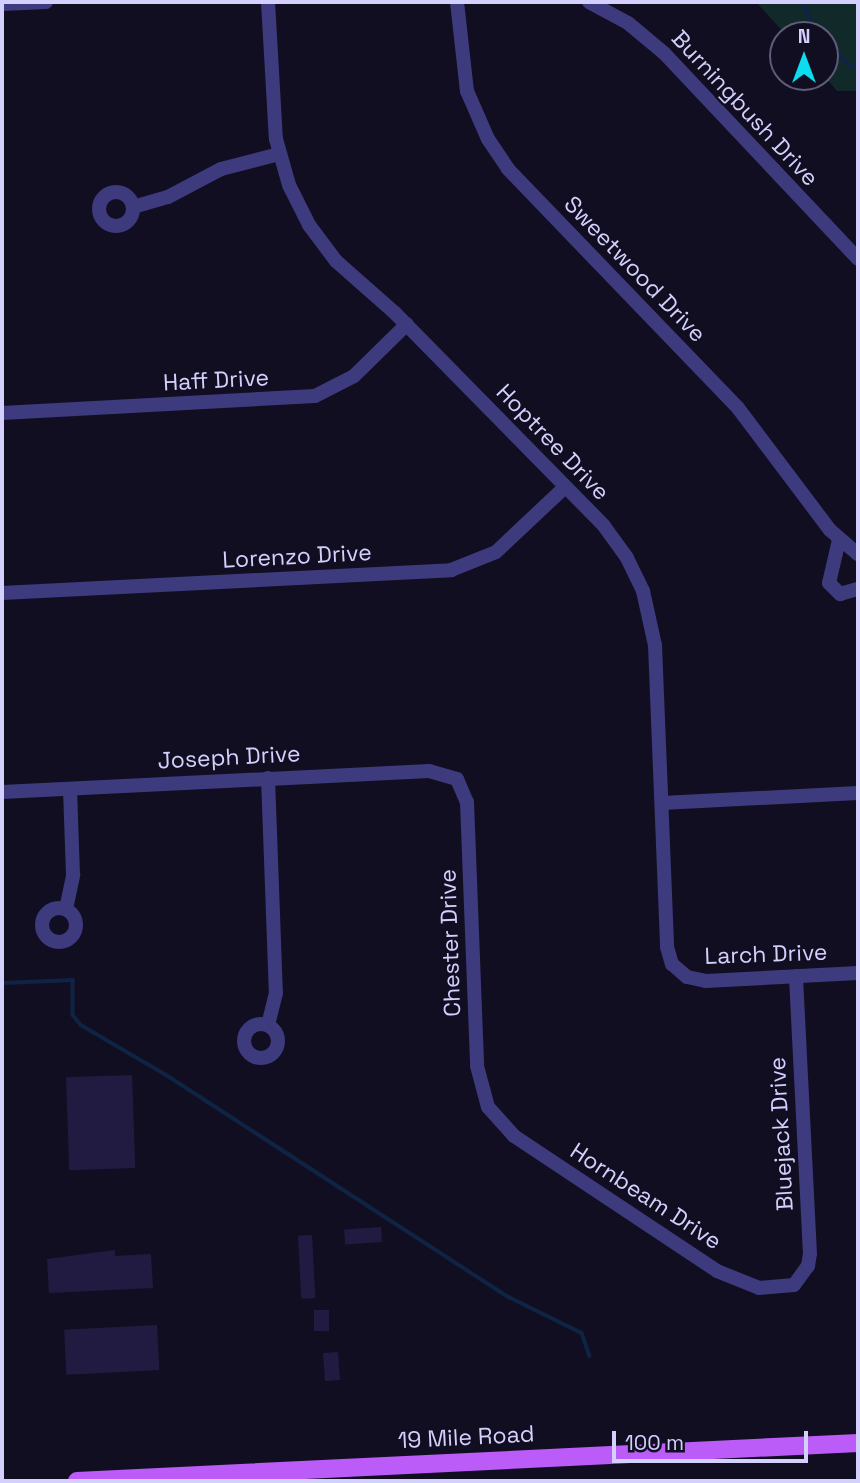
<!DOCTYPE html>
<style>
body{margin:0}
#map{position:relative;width:860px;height:1483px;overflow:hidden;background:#110e21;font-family:"Space Grotesk",sans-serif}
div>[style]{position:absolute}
.green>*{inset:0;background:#112a29}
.stream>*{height:3.5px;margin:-1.75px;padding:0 1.75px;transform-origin:1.75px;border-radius:1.75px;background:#0f2444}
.building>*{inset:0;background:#221b41;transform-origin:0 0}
.minor>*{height:14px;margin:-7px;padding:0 7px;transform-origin:7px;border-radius:7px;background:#3d3b7e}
.minor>.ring{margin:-7px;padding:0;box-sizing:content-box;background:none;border:14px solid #3d3b7e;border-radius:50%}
.major>*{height:18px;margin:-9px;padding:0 9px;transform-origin:9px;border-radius:9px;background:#bb5cf8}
span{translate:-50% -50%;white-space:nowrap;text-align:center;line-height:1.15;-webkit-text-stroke:5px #110e21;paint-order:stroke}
.street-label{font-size:23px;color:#d4d0fd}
.frame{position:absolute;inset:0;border:4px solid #d4d0fd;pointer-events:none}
.north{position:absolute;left:769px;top:21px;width:70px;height:70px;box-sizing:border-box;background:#110e21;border:2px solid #5f5c79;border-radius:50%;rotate:0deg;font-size:19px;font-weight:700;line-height:28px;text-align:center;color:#d4d0fd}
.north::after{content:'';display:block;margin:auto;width:24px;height:32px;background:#0bdcee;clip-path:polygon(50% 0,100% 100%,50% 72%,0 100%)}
.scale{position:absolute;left:612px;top:1431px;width:196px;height:32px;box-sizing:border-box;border:4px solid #d4d0fd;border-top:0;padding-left:9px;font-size:21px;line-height:24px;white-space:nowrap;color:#d4d0fd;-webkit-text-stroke:5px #110e21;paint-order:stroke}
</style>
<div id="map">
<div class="green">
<div style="clip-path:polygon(756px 2px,858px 2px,858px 91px,837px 91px,825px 77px,825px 35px,786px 35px)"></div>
</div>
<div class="stream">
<div style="left:803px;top:2px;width:26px;rotate:65deg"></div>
<div style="left:814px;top:26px;width:13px;rotate:18deg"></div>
<div style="left:826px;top:30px;width:32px;rotate:60deg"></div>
<div style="left:842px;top:58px;width:21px;rotate:39deg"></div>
<div style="left:2px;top:983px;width:71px;rotate:-2.4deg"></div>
<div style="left:73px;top:980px;width:35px;rotate:90deg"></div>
<div style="left:73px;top:1015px;width:13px;rotate:51deg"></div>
<div style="left:81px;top:1025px;width:97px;rotate:30.3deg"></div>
<div style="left:165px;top:1074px;width:410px;rotate:33deg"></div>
<div style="left:509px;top:1297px;width:81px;rotate:26.3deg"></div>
<div style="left:582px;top:1333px;width:24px;rotate:71deg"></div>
</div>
<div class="building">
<div style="left:132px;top:1075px;width:93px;height:66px;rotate:88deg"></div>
<div style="left:381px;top:1227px;width:15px;height:37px;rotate:86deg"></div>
<div style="left:312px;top:1235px;width:63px;height:14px;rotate:87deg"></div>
<div style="clip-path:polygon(115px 1250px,115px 1256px,151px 1254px,153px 1288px,49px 1293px,47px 1259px)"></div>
<div style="left:314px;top:1310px;width:15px;height:21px"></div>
<div style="left:157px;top:1325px;width:45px;height:93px;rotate:87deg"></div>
<div style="left:338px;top:1352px;width:28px;height:15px;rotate:86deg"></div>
</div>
<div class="minor">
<div style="left:268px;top:2px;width:137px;rotate:86.7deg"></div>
<div style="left:276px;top:139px;width:48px;rotate:74.2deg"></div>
<div style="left:289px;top:185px;width:45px;rotate:63.4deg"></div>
<div style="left:309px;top:225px;width:45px;rotate:53.1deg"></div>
<div style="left:336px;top:261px;width:79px;rotate:41.4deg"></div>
<div style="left:395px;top:313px;width:298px;rotate:45.5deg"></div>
<div style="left:604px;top:526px;width:39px;rotate:54deg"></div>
<div style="left:627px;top:558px;width:37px;rotate:64deg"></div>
<div style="left:643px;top:591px;width:55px;rotate:77.5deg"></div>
<div style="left:655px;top:645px;width:302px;rotate:87.7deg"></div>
<div style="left:667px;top:947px;width:18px;rotate:74deg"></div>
<div style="left:672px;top:964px;width:20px;rotate:41deg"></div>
<div style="left:687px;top:977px;width:19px;rotate:12deg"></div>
<div style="left:706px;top:981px;width:152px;rotate:-3deg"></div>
<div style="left:457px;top:2px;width:90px;rotate:83.6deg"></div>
<div style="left:467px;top:91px;width:52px;rotate:66.4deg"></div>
<div style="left:488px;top:139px;width:36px;rotate:56deg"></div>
<div style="left:508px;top:169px;width:332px;rotate:46.1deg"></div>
<div style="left:738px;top:408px;width:153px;rotate:53deg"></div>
<div style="left:830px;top:530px;width:37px;rotate:41deg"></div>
<div style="left:589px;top:2px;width:44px;rotate:28.3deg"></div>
<div style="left:628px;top:23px;width:47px;rotate:39.8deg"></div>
<div style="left:664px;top:53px;width:283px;rotate:46.7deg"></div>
<div style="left:2px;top:4px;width:44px;rotate:-2.6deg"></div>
<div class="ring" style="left:99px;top:192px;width:20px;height:20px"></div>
<div style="left:133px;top:207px;width:36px;rotate:-16deg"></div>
<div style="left:168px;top:197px;width:60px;rotate:-27.8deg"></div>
<div style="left:221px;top:169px;width:60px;rotate:-14.5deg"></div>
<div style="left:2px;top:413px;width:313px;rotate:-3.1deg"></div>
<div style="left:315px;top:396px;width:44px;rotate:-27.1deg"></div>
<div style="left:354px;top:376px;width:74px;rotate:-44.5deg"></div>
<div style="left:839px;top:540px;width:44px;rotate:103.1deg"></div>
<div style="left:829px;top:583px;width:16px;rotate:45deg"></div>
<div style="left:840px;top:594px;width:19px;rotate:-16deg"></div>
<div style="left:2px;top:593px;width:450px;rotate:-2.9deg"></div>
<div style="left:451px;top:570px;width:48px;rotate:-21.8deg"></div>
<div style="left:496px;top:552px;width:95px;rotate:-43.3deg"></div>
<div style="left:268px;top:778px;width:215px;rotate:87.9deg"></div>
<div style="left:276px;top:993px;width:33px;rotate:104deg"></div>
<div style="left:2px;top:792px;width:428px;rotate:-2.8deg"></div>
<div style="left:429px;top:771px;width:29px;rotate:16deg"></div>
<div style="left:457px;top:779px;width:25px;rotate:67deg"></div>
<div style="left:467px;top:802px;width:264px;rotate:87.8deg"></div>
<div style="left:477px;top:1066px;width:42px;rotate:75deg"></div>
<div style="left:488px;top:1107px;width:39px;rotate:48deg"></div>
<div style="left:514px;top:1136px;width:244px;rotate:33.6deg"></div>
<div style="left:717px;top:1271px;width:45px;rotate:22deg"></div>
<div style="left:759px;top:1288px;width:35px;rotate:-5deg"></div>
<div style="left:794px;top:1285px;width:24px;rotate:-54deg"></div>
<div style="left:808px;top:1266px;width:12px;rotate:-81deg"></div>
<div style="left:810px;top:1254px;width:278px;rotate:-92.9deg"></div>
<div style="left:662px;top:803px;width:196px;rotate:-2.9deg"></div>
<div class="ring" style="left:42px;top:908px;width:20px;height:20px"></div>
<div style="left:66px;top:909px;width:35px;rotate:-78deg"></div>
<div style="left:73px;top:875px;width:86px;rotate:-92deg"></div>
<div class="ring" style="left:244px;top:1024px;width:20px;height:20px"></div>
</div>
<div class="major">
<div style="left:77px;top:1481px;width:782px;rotate:-2.79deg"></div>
</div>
<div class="street-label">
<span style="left:745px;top:108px;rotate:47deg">Burningbush Drive</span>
<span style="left:635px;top:269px;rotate:46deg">Sweetwood Drive</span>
<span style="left:216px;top:380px;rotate:-3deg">Haff Drive</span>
<span style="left:553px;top:442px;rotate:46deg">Hoptree Drive</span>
<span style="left:297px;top:556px;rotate:-3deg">Lorenzo Drive</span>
<span style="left:229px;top:757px;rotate:-3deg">Joseph Drive</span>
<span style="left:450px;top:943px;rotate:-92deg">Chester Drive</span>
<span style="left:766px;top:954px;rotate:-2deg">Larch Drive</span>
<span style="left:781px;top:1134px;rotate:-93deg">Bluejack Drive</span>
<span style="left:646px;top:1196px;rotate:33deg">Hornbeam Drive</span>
<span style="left:466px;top:1437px;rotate:-3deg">19 Mile Road</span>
</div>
<div class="frame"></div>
<div class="north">N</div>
<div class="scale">100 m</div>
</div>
